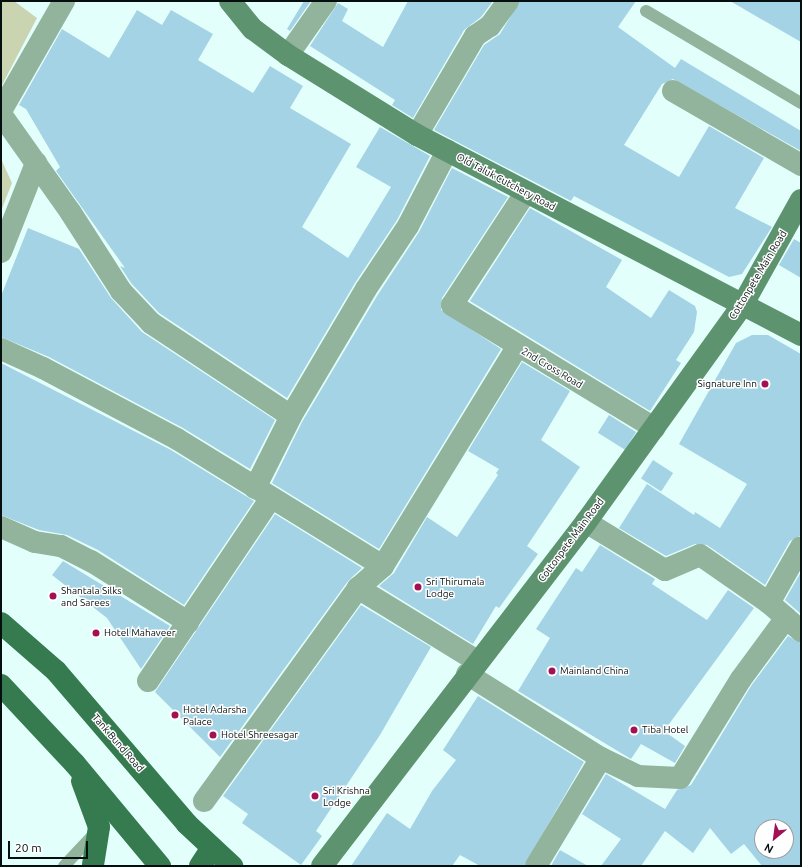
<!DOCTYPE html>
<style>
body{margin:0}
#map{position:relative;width:802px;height:867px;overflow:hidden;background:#e3fffc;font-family:Ubuntu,sans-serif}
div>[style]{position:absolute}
.green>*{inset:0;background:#cad4b1}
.building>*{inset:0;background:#a4d3e5;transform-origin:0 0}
.lane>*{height:12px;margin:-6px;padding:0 6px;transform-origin:6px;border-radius:6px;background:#92b49c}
.street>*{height:22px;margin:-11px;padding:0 11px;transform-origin:11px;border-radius:11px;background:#92b49c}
.secondary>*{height:22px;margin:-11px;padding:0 11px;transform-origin:11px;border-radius:11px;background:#5e936f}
.primary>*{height:22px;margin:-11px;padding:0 11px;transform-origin:11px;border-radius:11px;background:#367b50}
.dots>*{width:11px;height:11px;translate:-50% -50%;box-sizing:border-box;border:2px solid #fff;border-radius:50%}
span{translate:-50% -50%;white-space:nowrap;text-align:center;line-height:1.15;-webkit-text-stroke:3px #fff;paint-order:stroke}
.street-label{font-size:10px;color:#060f0f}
.poi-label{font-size:10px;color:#060f0f}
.right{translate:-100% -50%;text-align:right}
.left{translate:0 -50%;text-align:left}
.frame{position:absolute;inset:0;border:2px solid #060f0f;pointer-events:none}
.north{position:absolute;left:754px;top:819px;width:40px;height:40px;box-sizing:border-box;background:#fff;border:1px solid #9b9f9f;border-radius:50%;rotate:209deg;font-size:11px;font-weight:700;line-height:16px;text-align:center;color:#060f0f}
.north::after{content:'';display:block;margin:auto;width:14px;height:18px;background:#a31154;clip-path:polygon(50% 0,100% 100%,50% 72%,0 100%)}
.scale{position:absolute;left:8px;top:841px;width:80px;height:18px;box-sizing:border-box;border:2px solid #060f0f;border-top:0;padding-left:5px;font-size:12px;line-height:14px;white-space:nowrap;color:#060f0f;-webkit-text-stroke:3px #fff;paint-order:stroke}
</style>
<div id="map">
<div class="green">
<div style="clip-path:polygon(1px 1px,14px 1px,37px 18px,1px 87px)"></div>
<div style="clip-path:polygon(1px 159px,12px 183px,1px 211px)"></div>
</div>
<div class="building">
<div style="clip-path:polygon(304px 1px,311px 1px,290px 31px,287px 29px)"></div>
<div style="clip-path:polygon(408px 1px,493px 1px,481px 17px,464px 30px,413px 118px,392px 105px,395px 100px,310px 46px,338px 3px,348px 9px,342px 21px,383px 47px)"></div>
<div style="clip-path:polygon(520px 1px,636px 1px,618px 27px,675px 68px,681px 59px,801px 131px,801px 151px,673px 79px,662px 84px,624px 145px,679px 177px,709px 126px,764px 158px,735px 208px,772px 227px,742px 274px,729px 277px,574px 196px,571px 201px,434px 130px,484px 45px,500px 34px)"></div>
<div style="clip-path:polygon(730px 1px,801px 1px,801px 42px)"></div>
<div style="clip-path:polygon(137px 10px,162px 25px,171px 10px,213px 34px,198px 60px,253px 93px,270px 66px,303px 86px,290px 108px,351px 144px,302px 227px,348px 258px,391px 187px,356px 167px,380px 127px,430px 156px,397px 220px,355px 283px,287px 398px,159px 313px,131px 283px,120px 266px,125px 268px,56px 171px,60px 167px,26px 109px,19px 105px,62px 29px,109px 58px)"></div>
<div style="clip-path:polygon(452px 168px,508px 197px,442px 298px,441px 310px,501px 349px,379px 549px,272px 483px,302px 422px,377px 296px,419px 232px)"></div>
<div style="clip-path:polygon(530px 208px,622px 260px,606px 287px,651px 318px,669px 290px,695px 306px,697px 312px,694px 332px,676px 360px,681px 363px,650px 411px,470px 301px)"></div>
<div style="clip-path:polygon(28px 228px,79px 249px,111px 298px,142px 332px,275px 420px,250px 469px,183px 428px,49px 357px,1px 337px,1px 296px)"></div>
<div style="clip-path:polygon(794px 239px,801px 243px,801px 278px,779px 265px)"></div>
<div style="clip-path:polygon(752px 335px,768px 335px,801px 354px,801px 535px,790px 541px,765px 585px,707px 545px,695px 544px,666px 556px,619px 528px,647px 484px,694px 515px,695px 512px,720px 528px,747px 484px,679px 444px,736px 343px)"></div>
<div style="clip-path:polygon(522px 362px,570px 391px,541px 440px,580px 467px,527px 546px,538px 554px,499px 608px,496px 606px,473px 644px,379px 586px,394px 573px,427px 517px,457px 537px,498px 475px,496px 473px,499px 469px,468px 451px)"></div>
<div style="clip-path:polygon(1px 363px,171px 450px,254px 501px,184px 605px,98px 550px,67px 535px,39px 530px,1px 515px)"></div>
<div style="left:609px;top:415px;width:32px;height:21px;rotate:32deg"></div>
<div style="left:653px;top:460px;width:24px;height:22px;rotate:33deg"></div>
<div style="clip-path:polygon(275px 514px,362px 568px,348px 581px,220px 757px,155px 692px)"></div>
<div style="clip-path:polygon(600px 545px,655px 579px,652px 584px,707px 620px,728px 590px,754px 608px,664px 731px,685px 746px,675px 763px,641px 744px,631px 759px,518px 691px,550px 638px,536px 629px,576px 568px,582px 572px)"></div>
<div style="clip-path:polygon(63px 561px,170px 626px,141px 669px,107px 618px,52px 575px)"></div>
<div style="clip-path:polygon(801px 572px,801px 614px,785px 600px)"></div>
<div style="clip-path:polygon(361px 605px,431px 647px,380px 735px,316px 831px,322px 836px,301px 865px,242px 823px,248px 814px,223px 796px)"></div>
<div style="clip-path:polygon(evenodd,788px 636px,801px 643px,801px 866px,762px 866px,744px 844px,731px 854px,710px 828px,693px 853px,665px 831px,641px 866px,601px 866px,621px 839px,582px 814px,606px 774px,665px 809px,677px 790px,691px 785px,751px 686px,788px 636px,762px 827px,786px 827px,786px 851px,762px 851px,762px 827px)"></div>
<div style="clip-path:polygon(478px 696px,584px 762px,524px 866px,480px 866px,460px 855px,452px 866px,351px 866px,387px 813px,410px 829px,432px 791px,456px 760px,443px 750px)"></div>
<div style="clip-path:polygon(560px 850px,588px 866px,551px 866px)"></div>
</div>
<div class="lane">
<div style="left:646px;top:11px;width:180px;rotate:30.7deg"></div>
<div style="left:64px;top:866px;width:47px;rotate:-46.7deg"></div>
</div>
<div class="street">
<div style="left:288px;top:55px;width:66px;rotate:-54.9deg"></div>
<div style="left:673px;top:91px;width:148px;rotate:30deg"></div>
<div style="left:1px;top:111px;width:127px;rotate:-60.2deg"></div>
<div style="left:1px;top:114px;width:121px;rotate:54.7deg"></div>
<div style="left:71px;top:213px;width:93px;rotate:57.3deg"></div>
<div style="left:121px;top:291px;width:44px;rotate:46.8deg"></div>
<div style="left:151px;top:323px;width:168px;rotate:33.6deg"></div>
<div style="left:417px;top:135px;width:115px;rotate:-59.6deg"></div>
<div style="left:475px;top:36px;width:18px;rotate:-34deg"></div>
<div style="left:490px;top:26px;width:31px;rotate:-54deg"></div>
<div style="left:526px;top:192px;width:135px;rotate:123.2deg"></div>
<div style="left:452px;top:305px;width:237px;rotate:31.3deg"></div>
<div style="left:1px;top:252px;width:96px;rotate:-68.5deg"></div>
<div style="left:1px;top:349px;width:46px;rotate:24.3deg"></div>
<div style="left:43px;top:368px;width:152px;rotate:27.9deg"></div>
<div style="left:177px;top:439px;width:242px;rotate:31.7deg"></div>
<div style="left:255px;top:488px;width:80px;rotate:-63.4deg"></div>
<div style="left:291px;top:416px;width:147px;rotate:-59.4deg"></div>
<div style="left:366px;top:289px;width:76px;rotate:-56.3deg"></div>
<div style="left:408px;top:226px;width:85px;rotate:-62.5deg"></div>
<div style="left:586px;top:522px;width:92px;rotate:31.3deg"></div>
<div style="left:665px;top:570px;width:38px;rotate:-23deg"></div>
<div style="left:700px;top:555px;width:84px;rotate:34.8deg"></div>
<div style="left:769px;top:603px;width:43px;rotate:41.2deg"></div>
<div style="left:1px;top:527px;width:37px;rotate:24deg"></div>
<div style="left:35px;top:542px;width:26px;rotate:9deg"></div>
<div style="left:61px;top:546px;width:34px;rotate:27deg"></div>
<div style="left:91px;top:561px;width:115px;rotate:32.2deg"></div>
<div style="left:769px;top:603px;width:64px;rotate:-60.3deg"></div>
<div style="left:477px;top:661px;width:140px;rotate:-148.5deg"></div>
<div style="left:358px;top:588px;width:33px;rotate:-41deg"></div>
<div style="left:383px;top:566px;width:257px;rotate:-58.5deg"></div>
<div style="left:467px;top:674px;width:158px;rotate:32.1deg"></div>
<div style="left:601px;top:758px;width:41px;rotate:25.9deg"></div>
<div style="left:638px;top:776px;width:42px;rotate:2.7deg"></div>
<div style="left:680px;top:778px;width:116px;rotate:-58.4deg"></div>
<div style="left:741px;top:679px;width:76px;rotate:-53.6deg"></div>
<div style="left:148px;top:681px;width:220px;rotate:-56.1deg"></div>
<div style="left:204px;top:801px;width:263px;rotate:-54.1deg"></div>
<div style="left:536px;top:866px;width:126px;rotate:-59deg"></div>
</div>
<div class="secondary">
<div style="left:230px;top:1px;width:36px;rotate:51deg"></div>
<div style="left:253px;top:29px;width:44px;rotate:36.6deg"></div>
<div style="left:288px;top:55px;width:152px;rotate:31.8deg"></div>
<div style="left:417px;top:135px;width:433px;rotate:27.5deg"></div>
<div style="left:322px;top:866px;width:434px;rotate:-52.5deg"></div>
<div style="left:586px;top:522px;width:269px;rotate:-54.2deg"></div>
<div style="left:743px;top:304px;width:119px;rotate:-60.9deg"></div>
</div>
<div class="primary">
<div style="left:1px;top:623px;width:73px;rotate:41.1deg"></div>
<div style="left:56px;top:671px;width:201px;rotate:49.4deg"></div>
<div style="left:187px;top:824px;width:62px;rotate:43deg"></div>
<div style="left:1px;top:685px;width:108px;rotate:46.9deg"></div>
<div style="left:75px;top:764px;width:133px;rotate:50.2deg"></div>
<div style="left:82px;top:781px;width:49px;rotate:69.7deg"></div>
<div style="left:99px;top:827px;width:39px;rotate:99deg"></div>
<div style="left:200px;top:866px;width:20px;rotate:-57deg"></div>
</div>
<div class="dots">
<div style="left:765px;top:384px;background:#a31154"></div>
<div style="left:418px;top:587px;background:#a31154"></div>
<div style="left:53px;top:596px;background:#a31154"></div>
<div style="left:96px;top:633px;background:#a31154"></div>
<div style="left:552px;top:671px;background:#a31154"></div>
<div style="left:175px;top:715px;background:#a31154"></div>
<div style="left:634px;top:730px;background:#a31154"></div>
<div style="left:213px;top:735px;background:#a31154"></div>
<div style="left:315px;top:796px;background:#a31154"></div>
</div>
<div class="street-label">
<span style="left:506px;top:182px;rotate:28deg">Old Taluk Cutchery Road</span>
<span style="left:758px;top:275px;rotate:-59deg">Cottonpete Main Road</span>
<span style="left:552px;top:368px;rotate:31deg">2nd Cross Road</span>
<span style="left:571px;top:540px;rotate:-53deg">Cottonpete Main Road</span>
<span style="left:118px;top:743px;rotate:49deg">Tank Bund Road</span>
</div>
<div class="poi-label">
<span class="right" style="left:757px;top:384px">Signature Inn</span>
<span class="left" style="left:426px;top:587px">Sri Thirumala<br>Lodge</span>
<span class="left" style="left:61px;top:596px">Shantala Silks<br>and Sarees</span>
<span class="left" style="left:104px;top:633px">Hotel Mahaveer</span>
<span class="left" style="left:560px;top:671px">Mainland China</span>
<span class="left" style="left:183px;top:715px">Hotel Adarsha<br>Palace</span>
<span class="left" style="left:642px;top:730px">Tiba Hotel</span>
<span class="left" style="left:221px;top:735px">Hotel Shreesagar</span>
<span class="left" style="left:323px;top:796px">Sri Krishna<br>Lodge</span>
</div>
<div class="frame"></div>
<div class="north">N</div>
<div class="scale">20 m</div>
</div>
